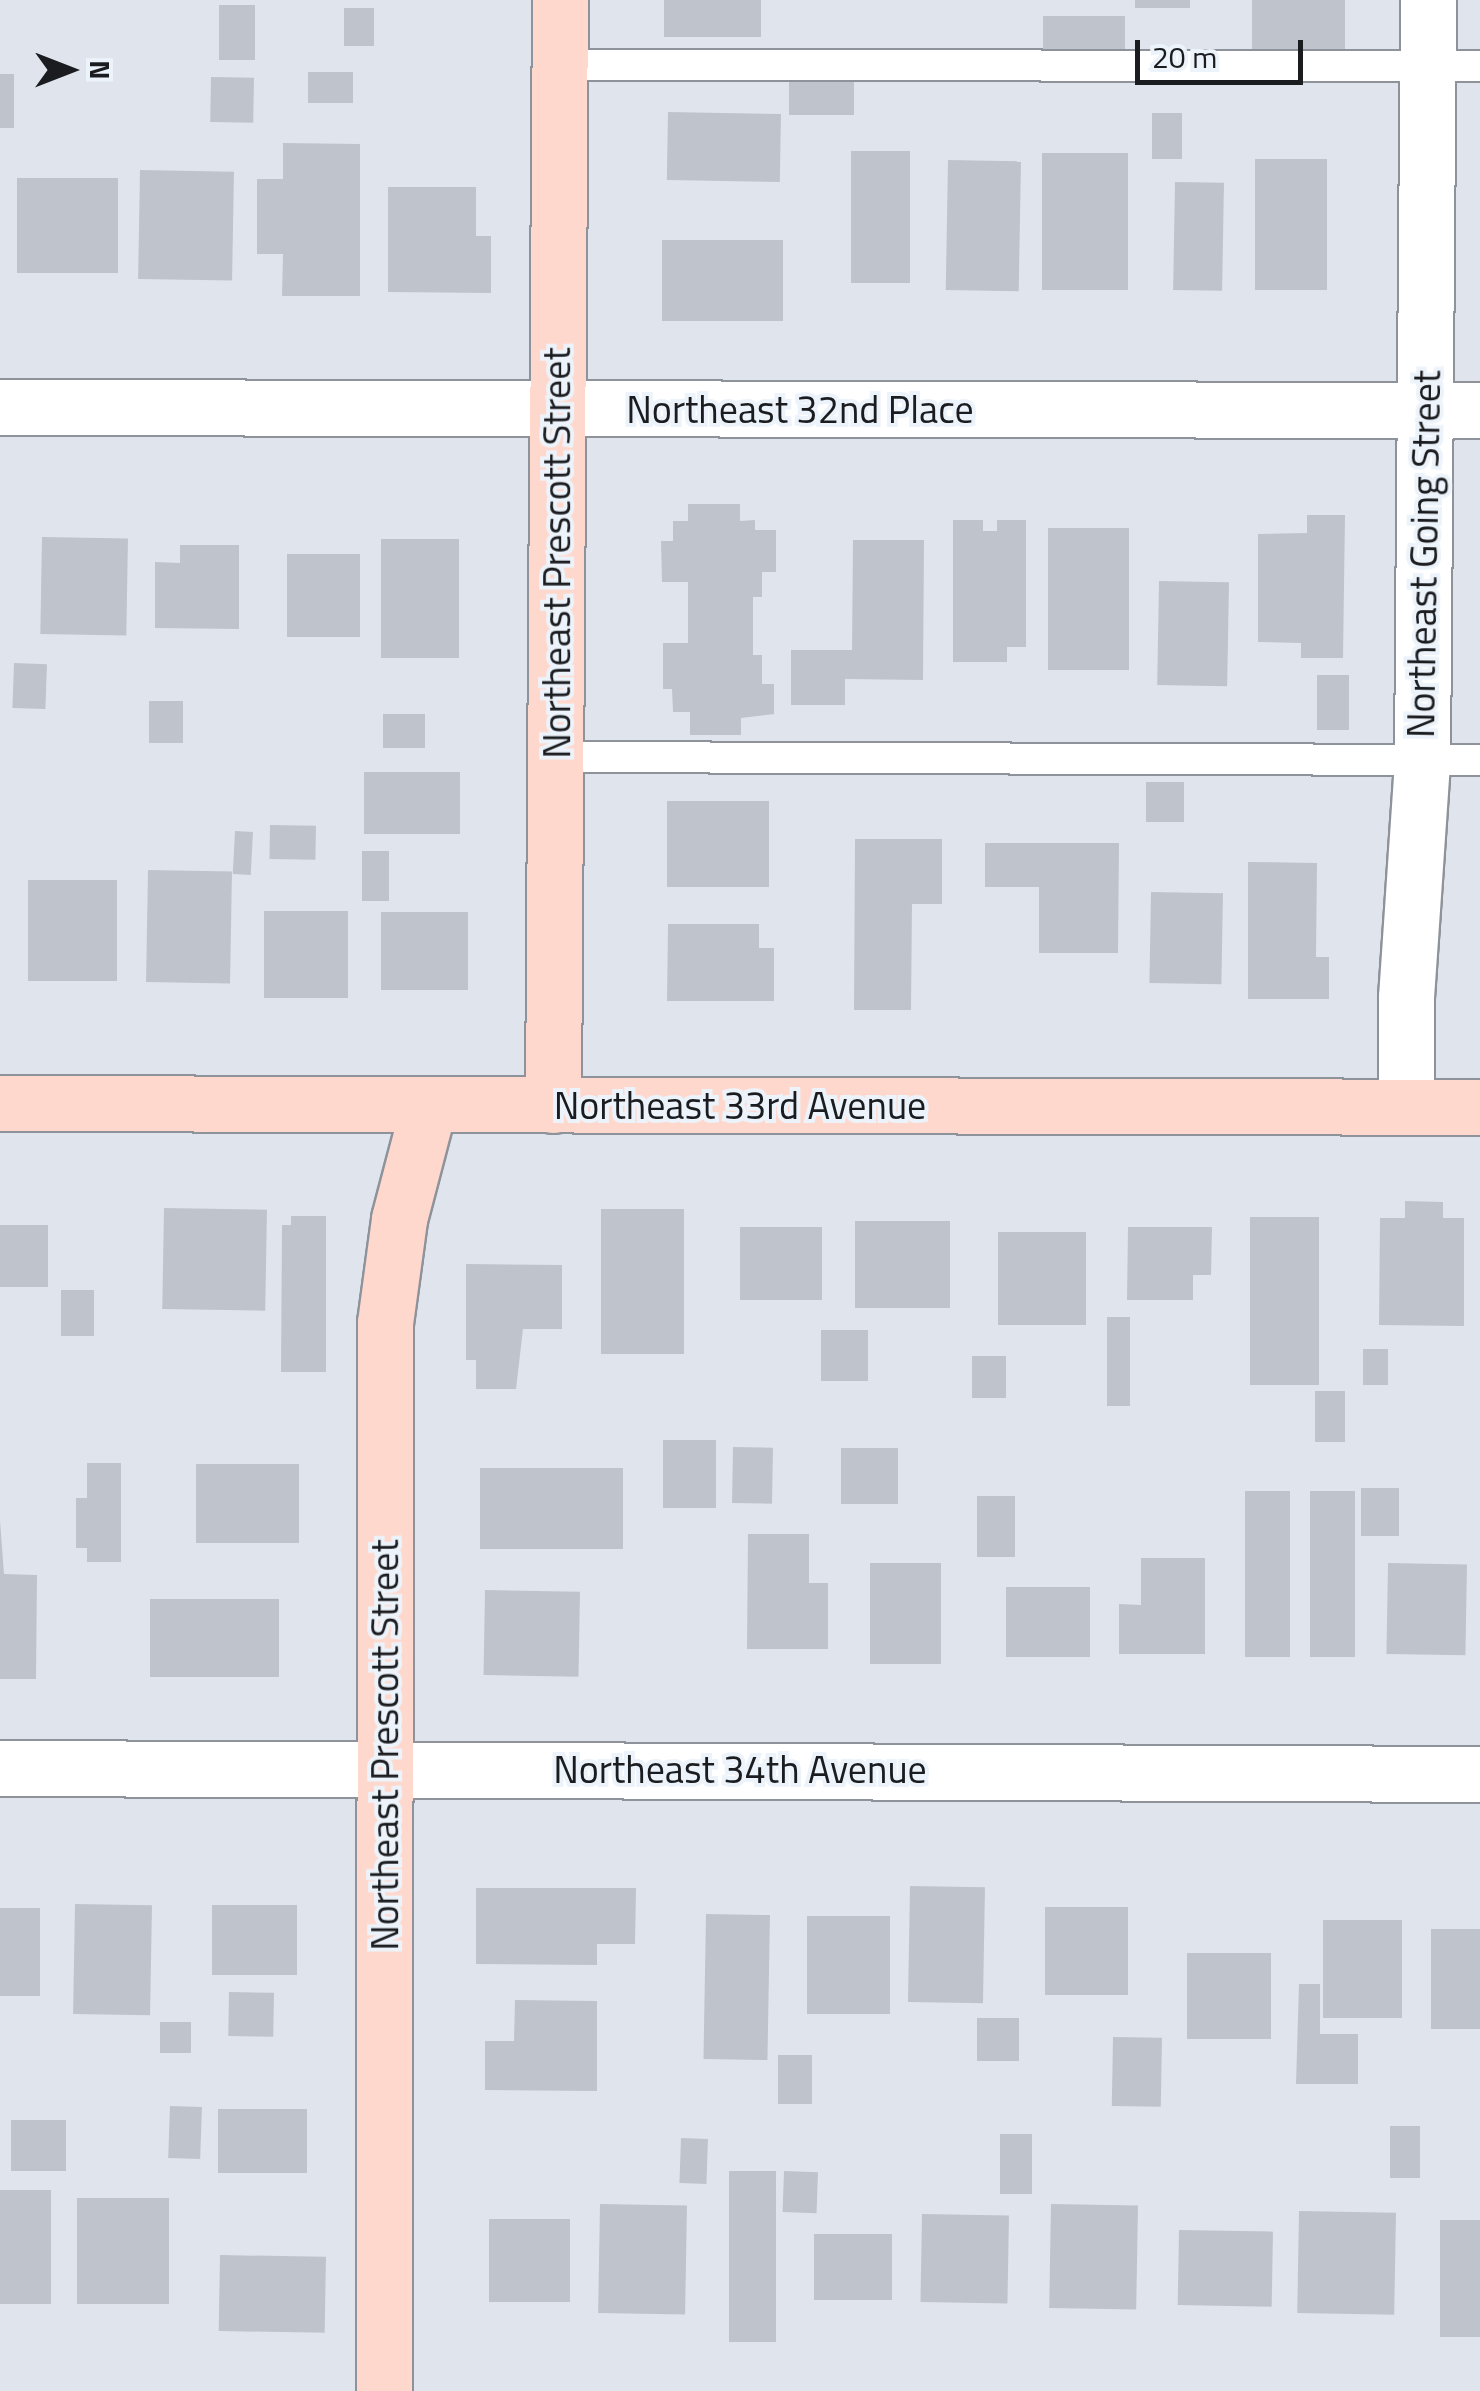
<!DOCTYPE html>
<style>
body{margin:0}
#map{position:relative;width:1480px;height:2391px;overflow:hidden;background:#e0e5ed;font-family:"Titillium Web",sans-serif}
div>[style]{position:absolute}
.building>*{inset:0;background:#bfc4cc;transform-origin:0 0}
.roads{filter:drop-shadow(2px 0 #8e929a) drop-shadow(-2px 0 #8e929a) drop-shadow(0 2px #8e929a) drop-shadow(0 -2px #8e929a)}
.lane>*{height:30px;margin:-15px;padding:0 15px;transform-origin:15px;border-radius:15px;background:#fff}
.street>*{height:55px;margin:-27.5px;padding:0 27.5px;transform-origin:27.5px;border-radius:27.5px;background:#fff}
.secondary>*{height:55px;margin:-27.5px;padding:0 27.5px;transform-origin:27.5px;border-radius:27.5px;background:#ffd8cd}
span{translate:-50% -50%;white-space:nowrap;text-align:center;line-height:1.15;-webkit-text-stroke:8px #edf3fa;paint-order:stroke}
.street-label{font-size:38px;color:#1a1c1f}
.north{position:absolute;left:20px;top:20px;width:100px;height:100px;-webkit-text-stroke:8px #edf3fa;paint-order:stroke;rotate:90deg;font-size:28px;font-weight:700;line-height:40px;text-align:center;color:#1a1c1f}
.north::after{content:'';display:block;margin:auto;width:35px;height:45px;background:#1a1c1f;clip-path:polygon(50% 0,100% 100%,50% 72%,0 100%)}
.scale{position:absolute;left:1135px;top:40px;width:168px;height:45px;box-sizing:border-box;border:5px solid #1a1c1f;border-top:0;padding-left:12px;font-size:30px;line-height:35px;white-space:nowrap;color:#1a1c1f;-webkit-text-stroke:8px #edf3fa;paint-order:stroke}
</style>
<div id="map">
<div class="building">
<div style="left:664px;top:0;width:97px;height:37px"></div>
<div style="left:1135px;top:0;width:55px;height:8px"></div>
<div style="left:1252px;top:0;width:93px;height:55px"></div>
<div style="left:219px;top:5px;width:36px;height:55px"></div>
<div style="left:344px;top:8px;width:30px;height:38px"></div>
<div style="left:1043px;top:16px;width:82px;height:34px"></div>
<div style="left:308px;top:72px;width:45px;height:31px"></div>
<div style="left:0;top:74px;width:14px;height:54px"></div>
<div style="left:211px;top:77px;width:43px;height:45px;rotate:1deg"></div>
<div style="left:789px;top:80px;width:65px;height:35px"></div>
<div style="left:668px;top:112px;width:113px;height:68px;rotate:1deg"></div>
<div style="left:1152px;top:113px;width:30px;height:46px"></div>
<div style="clip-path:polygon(283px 143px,360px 144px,360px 296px,282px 296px,283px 254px,257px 254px,257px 179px,283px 179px)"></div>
<div style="left:851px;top:151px;width:59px;height:132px"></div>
<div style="left:1042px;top:153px;width:86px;height:137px"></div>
<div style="left:1255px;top:159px;width:72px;height:131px"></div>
<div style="left:948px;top:160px;width:73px;height:130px;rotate:1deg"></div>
<div style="left:140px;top:170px;width:94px;height:109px;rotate:1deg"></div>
<div style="left:17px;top:178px;width:101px;height:95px"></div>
<div style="left:1175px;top:182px;width:49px;height:108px;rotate:1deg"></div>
<div style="clip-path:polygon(388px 187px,476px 187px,476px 236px,491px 236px,491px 293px,388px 292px)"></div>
<div style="left:662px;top:240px;width:121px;height:81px"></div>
<div style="clip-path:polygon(688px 504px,740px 504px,740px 521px,755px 520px,755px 530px,776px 530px,776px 572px,762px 572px,762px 597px,753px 597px,753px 655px,762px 655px,762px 684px,774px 684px,774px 714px,741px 718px,741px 735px,690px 735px,690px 712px,673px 712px,672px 689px,663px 689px,663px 643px,688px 643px,688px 582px,662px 582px,661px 541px,673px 541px,673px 521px,688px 521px)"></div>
<div style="clip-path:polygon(1307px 515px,1345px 515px,1343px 658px,1301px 658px,1301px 643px,1258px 642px,1258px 534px,1307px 533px)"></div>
<div style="clip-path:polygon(953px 520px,983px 520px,983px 531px,997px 531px,997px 520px,1026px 520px,1026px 647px,1007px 647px,1007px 662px,953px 662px)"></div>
<div style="left:1048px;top:528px;width:81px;height:142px"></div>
<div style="left:42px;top:537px;width:86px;height:97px;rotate:1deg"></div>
<div style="left:381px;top:539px;width:78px;height:119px"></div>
<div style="clip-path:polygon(853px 540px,924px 540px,923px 680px,845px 679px,845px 705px,791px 705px,791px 650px,852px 650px)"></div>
<div style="clip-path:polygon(180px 545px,239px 545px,239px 629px,155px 628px,155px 562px,180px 563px)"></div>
<div style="left:287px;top:554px;width:73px;height:83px"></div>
<div style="left:1159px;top:581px;width:70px;height:104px;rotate:1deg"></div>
<div style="left:14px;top:663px;width:33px;height:45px;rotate:2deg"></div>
<div style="left:1317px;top:675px;width:32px;height:55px"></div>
<div style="left:149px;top:701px;width:34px;height:42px"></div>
<div style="left:383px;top:714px;width:42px;height:34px"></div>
<div style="left:364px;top:772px;width:96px;height:62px"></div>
<div style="left:1146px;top:782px;width:38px;height:40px"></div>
<div style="left:667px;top:801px;width:102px;height:86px"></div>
<div style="left:270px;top:825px;width:46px;height:34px;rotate:1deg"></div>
<div style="left:235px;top:831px;width:18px;height:43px;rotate:3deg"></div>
<div style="clip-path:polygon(855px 839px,942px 839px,942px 904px,912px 904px,911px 1010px,854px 1010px)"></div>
<div style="clip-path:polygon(985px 843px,1119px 843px,1118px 953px,1039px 953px,1039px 887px,985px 887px)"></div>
<div style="left:362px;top:851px;width:27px;height:50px"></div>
<div style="clip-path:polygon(1248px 862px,1317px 863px,1316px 957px,1329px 957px,1329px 999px,1248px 999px)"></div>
<div style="left:148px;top:870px;width:84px;height:112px;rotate:1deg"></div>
<div style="left:28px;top:880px;width:89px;height:101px"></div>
<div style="left:1151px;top:892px;width:72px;height:91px;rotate:1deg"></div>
<div style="left:264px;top:911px;width:84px;height:87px"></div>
<div style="left:381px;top:912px;width:87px;height:78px"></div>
<div style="clip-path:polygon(668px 924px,759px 924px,759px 948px,774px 948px,774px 1001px,667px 1001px)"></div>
<div style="clip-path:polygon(1405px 1201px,1443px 1202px,1443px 1218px,1464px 1218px,1464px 1326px,1379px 1325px,1380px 1218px,1405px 1218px)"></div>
<div style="left:164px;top:1208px;width:103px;height:101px;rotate:1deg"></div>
<div style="left:601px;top:1209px;width:83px;height:145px"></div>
<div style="clip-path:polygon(291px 1216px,326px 1216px,326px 1372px,281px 1372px,282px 1225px,291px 1225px)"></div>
<div style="left:1250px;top:1217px;width:69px;height:168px"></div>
<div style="left:855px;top:1221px;width:95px;height:87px"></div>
<div style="left:0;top:1225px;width:48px;height:62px"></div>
<div style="left:740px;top:1227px;width:82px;height:73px"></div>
<div style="clip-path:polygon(1128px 1227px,1212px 1227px,1211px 1275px,1193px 1275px,1193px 1300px,1127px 1300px)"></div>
<div style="left:998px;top:1232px;width:88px;height:93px"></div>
<div style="clip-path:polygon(466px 1264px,562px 1265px,562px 1329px,523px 1329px,516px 1389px,476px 1389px,476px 1360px,466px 1360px)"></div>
<div style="left:61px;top:1290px;width:33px;height:46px"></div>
<div style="left:1107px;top:1317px;width:23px;height:89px"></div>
<div style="left:821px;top:1330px;width:47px;height:51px"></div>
<div style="left:1363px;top:1349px;width:25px;height:36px"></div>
<div style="left:972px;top:1356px;width:34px;height:42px"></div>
<div style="left:1315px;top:1391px;width:30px;height:51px"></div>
<div style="left:663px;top:1440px;width:53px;height:68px"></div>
<div style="left:733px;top:1447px;width:40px;height:56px;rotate:1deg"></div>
<div style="left:841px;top:1448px;width:57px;height:56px"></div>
<div style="clip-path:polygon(87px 1463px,121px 1463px,121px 1562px,87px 1562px,87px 1548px,76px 1548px,76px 1498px,87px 1498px)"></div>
<div style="left:196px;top:1464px;width:103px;height:79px"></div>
<div style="left:480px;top:1468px;width:143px;height:81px"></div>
<div style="left:1361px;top:1488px;width:38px;height:48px"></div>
<div style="left:1245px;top:1491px;width:45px;height:166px"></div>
<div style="left:1310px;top:1491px;width:45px;height:166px"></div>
<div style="left:977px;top:1496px;width:38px;height:61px"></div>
<div style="clip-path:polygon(0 1520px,4px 1574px,37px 1575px,36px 1679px,0 1679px)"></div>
<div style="clip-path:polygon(748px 1534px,809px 1534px,809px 1583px,828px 1583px,828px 1649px,747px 1649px)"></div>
<div style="clip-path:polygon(1141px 1558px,1205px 1558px,1205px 1654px,1119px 1654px,1119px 1604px,1141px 1605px)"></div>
<div style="left:870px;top:1563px;width:71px;height:101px"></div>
<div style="left:1388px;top:1563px;width:79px;height:91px;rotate:1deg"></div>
<div style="left:1006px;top:1587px;width:84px;height:70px"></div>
<div style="left:485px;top:1590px;width:95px;height:85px;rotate:1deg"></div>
<div style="left:150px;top:1599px;width:129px;height:78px"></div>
<div style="left:910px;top:1886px;width:75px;height:116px;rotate:1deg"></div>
<div style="clip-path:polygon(476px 1888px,636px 1888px,635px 1944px,597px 1944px,597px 1965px,476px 1964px)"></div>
<div style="left:75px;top:1904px;width:77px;height:110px;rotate:1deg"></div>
<div style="left:212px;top:1905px;width:85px;height:70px"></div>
<div style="left:1045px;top:1907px;width:83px;height:88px"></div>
<div style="left:0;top:1908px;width:40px;height:88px"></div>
<div style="left:706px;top:1914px;width:64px;height:145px;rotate:1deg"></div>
<div style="left:807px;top:1916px;width:83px;height:98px"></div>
<div style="left:1323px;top:1920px;width:79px;height:98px"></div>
<div style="left:1431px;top:1929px;width:49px;height:100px"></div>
<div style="left:1187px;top:1953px;width:84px;height:86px"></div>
<div style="clip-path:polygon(1299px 1984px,1320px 1984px,1320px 2034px,1358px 2034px,1358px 2084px,1296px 2084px)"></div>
<div style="left:229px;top:1992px;width:45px;height:44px;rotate:1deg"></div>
<div style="clip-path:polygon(515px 2000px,597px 2001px,597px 2091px,485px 2090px,485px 2041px,514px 2041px)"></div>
<div style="left:977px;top:2018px;width:42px;height:43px"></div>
<div style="left:160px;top:2022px;width:31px;height:31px"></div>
<div style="left:1113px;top:2037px;width:49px;height:69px;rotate:1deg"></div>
<div style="left:778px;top:2055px;width:34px;height:49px"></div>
<div style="left:170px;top:2106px;width:32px;height:52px;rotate:2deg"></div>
<div style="left:218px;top:2109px;width:89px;height:64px"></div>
<div style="left:11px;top:2120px;width:55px;height:51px"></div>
<div style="left:1390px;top:2126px;width:30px;height:52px"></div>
<div style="left:1000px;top:2134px;width:32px;height:60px"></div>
<div style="left:681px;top:2138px;width:27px;height:45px;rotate:2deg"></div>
<div style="left:729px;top:2171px;width:47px;height:171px"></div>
<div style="left:784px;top:2171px;width:34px;height:41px;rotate:2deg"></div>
<div style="left:0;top:2190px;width:51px;height:114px"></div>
<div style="left:77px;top:2198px;width:92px;height:106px"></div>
<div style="left:600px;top:2204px;width:87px;height:109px;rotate:1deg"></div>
<div style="left:1051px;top:2204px;width:87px;height:104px;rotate:1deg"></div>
<div style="left:1299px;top:2211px;width:97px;height:102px;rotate:1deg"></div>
<div style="left:922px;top:2214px;width:87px;height:88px;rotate:1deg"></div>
<div style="left:489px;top:2219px;width:81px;height:83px"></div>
<div style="left:1440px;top:2220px;width:40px;height:117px"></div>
<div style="left:1179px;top:2230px;width:94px;height:75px;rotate:1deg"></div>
<div style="left:814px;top:2234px;width:78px;height:66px"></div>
<div style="left:220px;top:2255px;width:106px;height:76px;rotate:1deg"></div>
</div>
<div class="roads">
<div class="lane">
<div style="left:560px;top:65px;width:920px;rotate:0.06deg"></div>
<div style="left:556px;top:757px;width:924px;rotate:0.19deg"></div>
</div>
<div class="street">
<div style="left:0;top:407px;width:1480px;rotate:0.12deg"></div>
<div style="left:1406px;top:1107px;width:110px;rotate:-90deg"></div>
<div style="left:1406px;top:997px;width:238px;rotate:-86.1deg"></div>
<div style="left:1422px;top:760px;width:760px;rotate:-89.55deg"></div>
<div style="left:0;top:1768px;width:1480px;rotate:0.23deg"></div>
</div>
<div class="secondary">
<div style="left:0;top:1103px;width:1480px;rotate:0.15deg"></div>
<div style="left:553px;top:1105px;width:1105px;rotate:-89.64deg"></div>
<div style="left:384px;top:2391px;width:1068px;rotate:-89.95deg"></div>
<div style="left:385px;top:1323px;width:105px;rotate:-82.3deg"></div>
<div style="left:399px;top:1219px;width:118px;rotate:-75.3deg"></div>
</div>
</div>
<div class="street-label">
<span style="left:800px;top:410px">Northeast 32nd Place</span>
<span style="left:557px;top:553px;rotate:-90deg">Northeast Prescott Street</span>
<span style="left:1424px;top:554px;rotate:-89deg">Northeast Going Street</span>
<span style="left:740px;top:1106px">Northeast 33rd Avenue</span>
<span style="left:385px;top:1745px;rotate:-90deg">Northeast Prescott Street</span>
<span style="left:740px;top:1770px">Northeast 34th Avenue</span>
</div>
<div class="north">N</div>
<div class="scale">20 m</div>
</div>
